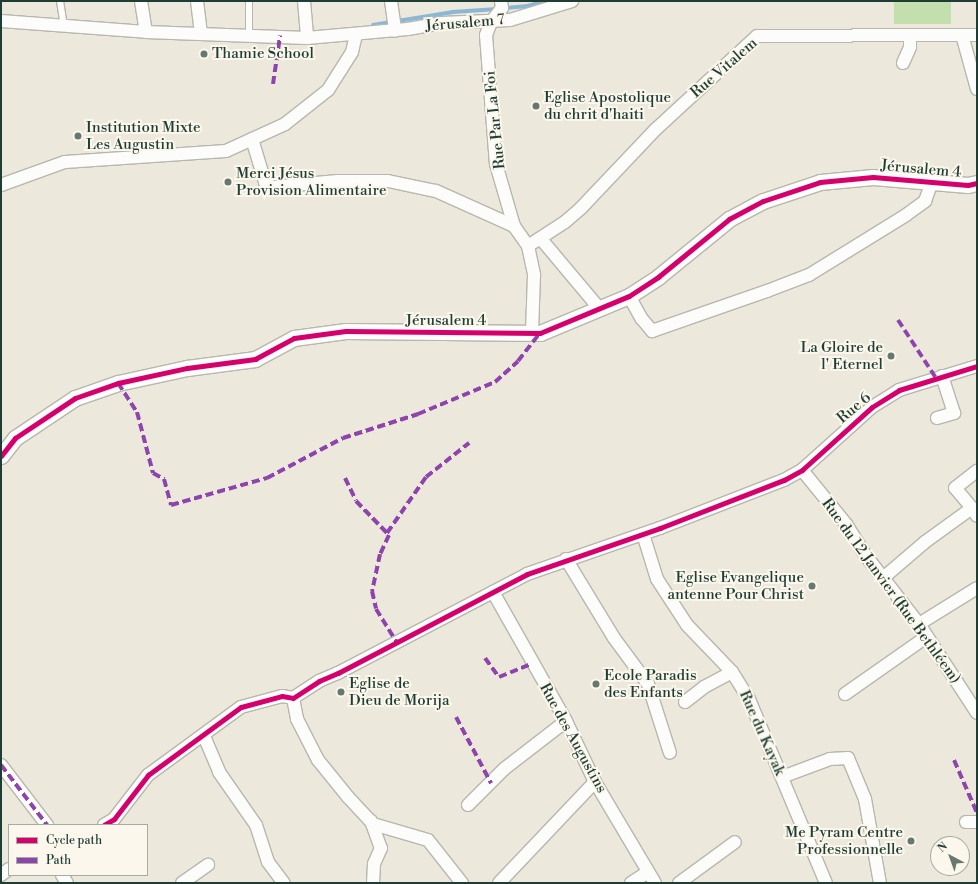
<!DOCTYPE html>
<meta charset="utf-8">
<style>
body{margin:0}
#map{position:relative;width:978px;height:884px;overflow:hidden;background:#ece8db;font-family:"Libre Bodoni",serif}
div>[style]{position:absolute}
.green>*{inset:0;background:#c3dfad;transform-origin:0 0}
.stream>*{height:3.5px;margin:-1.75px;padding:0 1.75px;transform-origin:1.75px;border-radius:1.75px;background:#8ab7d6}
.roads{filter:drop-shadow(1px 0 #b7b7ae) drop-shadow(-1px 0 #b7b7ae) drop-shadow(0 1px #b7b7ae) drop-shadow(0 -1px #b7b7ae)}
.service>*{height:6px;margin:-3px;padding:0 3px;transform-origin:3px;border-radius:3px;background:#fcfcfa}
.minor>*{height:12px;margin:-6px;padding:0 6px;transform-origin:6px;border-radius:6px;background:#fcfcfa}
.tertiary>*{height:15px;margin:-7.5px;padding:0 7.5px;transform-origin:7.5px;border-radius:7.5px;background:#fcfcfa}
.quiet>*{height:4px;margin-top:-2px;transform-origin:0;background:repeating-linear-gradient(90deg,#8e44ad 0 8px,transparent 0 12px)}
.cycleway>*{height:5px;margin:-2.5px;padding:0 2.5px;transform-origin:2.5px;border-radius:2.5px;background:#d6006c}
.dots>*{width:11px;height:11px;translate:-50% -50%;box-sizing:border-box;border:2px solid #fbf7ec;border-radius:50%}
span{translate:-50% -50%;white-space:nowrap;text-align:center;line-height:1.15;-webkit-text-stroke:4px #fbf7ec;paint-order:stroke}
.street-label{font-size:15px;color:#1f3d34}
.poi-label{font-size:15px;color:#1f3d34}
.left{translate:0 -50%;text-align:left}
.right{translate:-100% -50%;text-align:right}
.frame{position:absolute;inset:0;border:2px solid #1f3d34;pointer-events:none}
.legend{position:absolute;left:8px;top:824px;width:140px;height:52px;box-sizing:border-box;background:#fbf7ec;border:1px solid #a3ada2;margin:0;padding:5px 7px;list-style:none;font-size:12px;color:#1f3d34}
.legend li{display:flex;align-items:center;gap:8px;height:20px}
.legend b{width:20px;border:1px solid #a3ada2}
.north{position:absolute;left:930px;top:836px;width:40px;height:40px;box-sizing:border-box;background:#fbf7ec;border:1px solid #a3ada2;border-radius:50%;rotate:319deg;font-size:11px;font-weight:700;line-height:16px;text-align:center;color:#1f3d34}
.north::after{content:'';display:block;margin:auto;width:14px;height:18px;background:#67796e;clip-path:polygon(50% 0,100% 100%,50% 72%,0 100%)}
</style>
<div id="map">
<div class="green">
<div style="left:894px;top:1px;width:57px;height:23px"></div>
</div>
<div class="stream">
<div style="left:505px;top:8px;width:23px;rotate:-5deg"></div>
<div style="left:528px;top:6px;width:18px;rotate:-16deg"></div>
<div style="left:373px;top:25px;width:81px;rotate:-9.2deg"></div>
<div style="left:453px;top:12px;width:44px;rotate:-3.9deg"></div>
</div>
<div class="roads">
<div class="service">
<div style="left:60px;top:1px;width:25px;rotate:81deg"></div>
<div style="left:249px;top:36px;width:35px;rotate:-90deg"></div>
</div>
<div class="minor">
<div style="left:141px;top:1px;width:31px;rotate:81deg"></div>
<div style="left:197px;top:1px;width:32px;rotate:83deg"></div>
<div style="left:304px;top:1px;width:37px;rotate:85deg"></div>
<div style="left:391px;top:1px;width:30px;rotate:82deg"></div>
<div style="left:501px;top:1px;width:7px;rotate:82deg"></div>
<div style="left:502px;top:8px;width:18px;rotate:128deg"></div>
<div style="left:491px;top:22px;width:14px;rotate:111deg"></div>
<div style="left:486px;top:35px;width:129px;rotate:85.6deg"></div>
<div style="left:496px;top:164px;width:65px;rotate:73.8deg"></div>
<div style="left:514px;top:226px;width:24px;rotate:55deg"></div>
<div style="left:528px;top:246px;width:30px;rotate:78deg"></div>
<div style="left:534px;top:275px;width:58px;rotate:92deg"></div>
<div style="left:1px;top:21px;width:145px;rotate:4.3deg"></div>
<div style="left:146px;top:32px;width:161px;rotate:2.1deg"></div>
<div style="left:307px;top:38px;width:101px;rotate:-5.1deg"></div>
<div style="left:408px;top:29px;width:35px;rotate:-10deg"></div>
<div style="left:442px;top:23px;width:68px;rotate:-2.5deg"></div>
<div style="left:510px;top:20px;width:65px;rotate:-17deg"></div>
<div style="left:962px;top:35px;width:56px;rotate:74.5deg"></div>
<div style="left:903px;top:63px;width:17px;rotate:-66deg"></div>
<div style="left:910px;top:47px;width:12px;rotate:-90deg"></div>
<div style="left:252px;top:139px;width:45px;rotate:73.2deg"></div>
<div style="left:265px;top:182px;width:9px;rotate:36deg"></div>
<div style="left:272px;top:187px;width:66px;rotate:-5.2deg"></div>
<div style="left:338px;top:181px;width:50px"></div>
<div style="left:388px;top:181px;width:49px;rotate:11.8deg"></div>
<div style="left:436px;top:191px;width:85px;rotate:24.2deg"></div>
<div style="left:1px;top:185px;width:68px;rotate:-19.8deg"></div>
<div style="left:65px;top:162px;width:161px;rotate:-3.9deg"></div>
<div style="left:226px;top:151px;width:65px;rotate:-24.6deg"></div>
<div style="left:285px;top:124px;width:55px;rotate:-38.3deg"></div>
<div style="left:328px;top:90px;width:45px;rotate:-57.7deg"></div>
<div style="left:352px;top:52px;width:17px;rotate:-77deg"></div>
<div style="left:541px;top:239px;width:90px;rotate:50deg"></div>
<div style="left:528px;top:246px;width:44px;rotate:-33deg"></div>
<div style="left:565px;top:222px;width:21px;rotate:-41deg"></div>
<div style="left:581px;top:208px;width:109px;rotate:-46.5deg"></div>
<div style="left:656px;top:129px;width:137px;rotate:-42.6deg"></div>
<div style="left:757px;top:36px;width:220px;rotate:-0.3deg"></div>
<div style="left:629px;top:296px;width:26px;rotate:61deg"></div>
<div style="left:642px;top:319px;width:16px;rotate:50deg"></div>
<div style="left:652px;top:331px;width:122px;rotate:-19.2deg"></div>
<div style="left:767px;top:291px;width:45px;rotate:-20.9deg"></div>
<div style="left:809px;top:275px;width:114px;rotate:-31.7deg"></div>
<div style="left:906px;top:215px;width:24px;rotate:-36deg"></div>
<div style="left:925px;top:201px;width:20px;rotate:-70deg"></div>
<div style="left:937px;top:418px;width:18px;rotate:-16deg"></div>
<div style="left:954px;top:413px;width:39px;rotate:-108deg"></div>
<div style="left:802px;top:470px;width:70px;rotate:50.8deg"></div>
<div style="left:846px;top:524px;width:38px;rotate:58deg"></div>
<div style="left:866px;top:556px;width:86px;rotate:52.1deg"></div>
<div style="left:919px;top:624px;width:106px;rotate:56.9deg"></div>
<div style="left:972px;top:508px;width:26px;rotate:-130deg"></div>
<div style="left:955px;top:488px;width:28px;rotate:-38deg"></div>
<div style="left:643px;top:534px;width:47px;rotate:72.7deg"></div>
<div style="left:657px;top:579px;width:55px;rotate:56.9deg"></div>
<div style="left:687px;top:625px;width:65px;rotate:46.2deg"></div>
<div style="left:732px;top:672px;width:32px;rotate:58deg"></div>
<div style="left:749px;top:699px;width:199px;rotate:67.3deg"></div>
<div style="left:566px;top:559px;width:92px;rotate:58.7deg"></div>
<div style="left:614px;top:638px;width:57px;rotate:53.5deg"></div>
<div style="left:648px;top:684px;width:72px;rotate:72.3deg"></div>
<div style="left:883px;top:578px;width:55px;rotate:-40.6deg"></div>
<div style="left:925px;top:542px;width:58px;rotate:-35.9deg"></div>
<div style="left:972px;top:508px;width:9px;rotate:58deg"></div>
<div style="left:493px;top:592px;width:148px;rotate:60.5deg"></div>
<div style="left:566px;top:721px;width:68px;rotate:64.6deg"></div>
<div style="left:595px;top:782px;width:117px;rotate:59.3deg"></div>
<div style="left:919px;top:624px;width:68px;rotate:-31.8deg"></div>
<div style="left:845px;top:694px;width:99px;rotate:-35.1deg"></div>
<div style="left:293px;top:698px;width:21px;rotate:79deg"></div>
<div style="left:297px;top:719px;width:46px;rotate:62.9deg"></div>
<div style="left:318px;top:760px;width:48px;rotate:51deg"></div>
<div style="left:348px;top:797px;width:37px;rotate:47deg"></div>
<div style="left:373px;top:824px;width:57px;rotate:16.2deg"></div>
<div style="left:428px;top:840px;width:55px;rotate:51.7deg"></div>
<div style="left:685px;top:702px;width:24px;rotate:-38deg"></div>
<div style="left:704px;top:687px;width:32px;rotate:-28deg"></div>
<div style="left:204px;top:736px;width:39px;rotate:67deg"></div>
<div style="left:219px;top:772px;width:65px;rotate:55.1deg"></div>
<div style="left:256px;top:825px;width:39px;rotate:72deg"></div>
<div style="left:268px;top:862px;width:26px;rotate:53deg"></div>
<div style="left:1px;top:765px;width:76px;rotate:52.5deg"></div>
<div style="left:782px;top:777px;width:51px;rotate:-20.6deg"></div>
<div style="left:830px;top:759px;width:18px;rotate:-3deg"></div>
<div style="left:848px;top:758px;width:44px;rotate:67.5deg"></div>
<div style="left:865px;top:799px;width:85px;rotate:79.9deg"></div>
<div style="left:468px;top:805px;width:51px;rotate:-45deg"></div>
<div style="left:504px;top:769px;width:78px;rotate:-37.7deg"></div>
<div style="left:371px;top:821px;width:29px;rotate:70deg"></div>
<div style="left:381px;top:848px;width:17px;rotate:114deg"></div>
<div style="left:374px;top:864px;width:19px;rotate:93deg"></div>
<div style="left:966px;top:822px;width:11px"></div>
<div style="left:104px;top:825px;width:12px;rotate:-31deg"></div>
<div style="left:114px;top:819px;width:56px;rotate:-52.3deg"></div>
<div style="left:148px;top:775px;width:115px;rotate:-36.2deg"></div>
<div style="left:241px;top:707px;width:42px;rotate:-15deg"></div>
<div style="left:282px;top:696px;width:11px;rotate:10deg"></div>
<div style="left:293px;top:698px;width:31px;rotate:-33deg"></div>
<div style="left:319px;top:681px;width:21px;rotate:-23deg"></div>
<div style="left:338px;top:673px;width:213px;rotate:-27.6deg"></div>
<div style="left:527px;top:574px;width:141px;rotate:-19.1deg"></div>
<div style="left:660px;top:528px;width:133px;rotate:-21.2deg"></div>
<div style="left:784px;top:480px;width:21px;rotate:-29deg"></div>
<div style="left:802px;top:470px;width:94px;rotate:-42deg"></div>
<div style="left:872px;top:407px;width:32px;rotate:-32deg"></div>
<div style="left:899px;top:390px;width:82px;rotate:-17.1deg"></div>
<div style="left:1px;top:875px;width:10px;rotate:-37deg"></div>
<div style="left:62px;top:875px;width:9px;rotate:58deg"></div>
<div style="left:182px;top:883px;width:32px;rotate:-35deg"></div>
<div style="left:499px;top:883px;width:139px;rotate:-46.5deg"></div>
<div style="left:631px;top:883px;width:20px;rotate:-33deg"></div>
<div style="left:679px;top:883px;width:69px;rotate:-36.2deg"></div>
</div>
<div class="tertiary">
<div style="left:1px;top:456px;width:23px;rotate:-52deg"></div>
<div style="left:15px;top:438px;width:72px;rotate:-33.7deg"></div>
<div style="left:75px;top:398px;width:46px;rotate:-19.2deg"></div>
<div style="left:118px;top:383px;width:71px;rotate:-12.3deg"></div>
<div style="left:187px;top:368px;width:69px;rotate:-7.5deg"></div>
<div style="left:255px;top:359px;width:44px;rotate:-28.3deg"></div>
<div style="left:294px;top:338px;width:52px;rotate:-7.7deg"></div>
<div style="left:346px;top:331px;width:194px;rotate:0.6deg"></div>
<div style="left:540px;top:333px;width:96px;rotate:-22.6deg"></div>
<div style="left:629px;top:296px;width:35px;rotate:-33deg"></div>
<div style="left:658px;top:277px;width:92px;rotate:-39.2deg"></div>
<div style="left:729px;top:219px;width:38px;rotate:-28deg"></div>
<div style="left:763px;top:201px;width:60px;rotate:-18.4deg"></div>
<div style="left:820px;top:182px;width:53px;rotate:-5.4deg"></div>
<div style="left:873px;top:177px;width:95px;rotate:4.8deg"></div>
<div style="left:968px;top:185px;width:9px;rotate:-13deg"></div>
</div>
</div>
<div class="quiet">
<div style="left:273px;top:84px;width:49px;rotate:-81.7deg"></div>
<div style="left:898px;top:320px;width:69px;rotate:56.8deg"></div>
<div style="left:118px;top:383px;width:35px;rotate:57deg"></div>
<div style="left:137px;top:412px;width:63px;rotate:75.3deg"></div>
<div style="left:153px;top:473px;width:13px;rotate:29deg"></div>
<div style="left:164px;top:479px;width:27px;rotate:75deg"></div>
<div style="left:171px;top:505px;width:100px;rotate:-15.7deg"></div>
<div style="left:267px;top:478px;width:86px;rotate:-27.8deg"></div>
<div style="left:343px;top:438px;width:79px;rotate:-17.7deg"></div>
<div style="left:418px;top:414px;width:83px;rotate:-22.6deg"></div>
<div style="left:495px;top:382px;width:31px;rotate:-42deg"></div>
<div style="left:518px;top:361px;width:36px;rotate:-52deg"></div>
<div style="left:345px;top:478px;width:25px;rotate:64deg"></div>
<div style="left:356px;top:501px;width:47px;rotate:45.9deg"></div>
<div style="left:389px;top:535px;width:21px;rotate:115deg"></div>
<div style="left:380px;top:554px;width:38px;rotate:102deg"></div>
<div style="left:372px;top:591px;width:18px;rotate:77deg"></div>
<div style="left:376px;top:609px;width:39px;rotate:58deg"></div>
<div style="left:387px;top:533px;width:68px;rotate:-55.1deg"></div>
<div style="left:426px;top:477px;width:55px;rotate:-38.3deg"></div>
<div style="left:485px;top:658px;width:24px;rotate:54deg"></div>
<div style="left:499px;top:677px;width:35px;rotate:-22deg"></div>
<div style="left:456px;top:717px;width:75px;rotate:62.1deg"></div>
<div style="left:954px;top:760px;width:58px;rotate:66.5deg"></div>
<div style="left:1px;top:765px;width:76px;rotate:52.5deg"></div>
</div>
<div class="cycleway">
<div style="left:1px;top:456px;width:23px;rotate:-52deg"></div>
<div style="left:15px;top:438px;width:72px;rotate:-33.7deg"></div>
<div style="left:75px;top:398px;width:46px;rotate:-19.2deg"></div>
<div style="left:118px;top:383px;width:71px;rotate:-12.3deg"></div>
<div style="left:187px;top:368px;width:69px;rotate:-7.5deg"></div>
<div style="left:255px;top:359px;width:44px;rotate:-28.3deg"></div>
<div style="left:294px;top:338px;width:52px;rotate:-7.7deg"></div>
<div style="left:346px;top:331px;width:194px;rotate:0.6deg"></div>
<div style="left:540px;top:333px;width:96px;rotate:-22.6deg"></div>
<div style="left:629px;top:296px;width:35px;rotate:-33deg"></div>
<div style="left:658px;top:277px;width:92px;rotate:-39.2deg"></div>
<div style="left:729px;top:219px;width:38px;rotate:-28deg"></div>
<div style="left:763px;top:201px;width:60px;rotate:-18.4deg"></div>
<div style="left:820px;top:182px;width:53px;rotate:-5.4deg"></div>
<div style="left:873px;top:177px;width:95px;rotate:4.8deg"></div>
<div style="left:968px;top:185px;width:9px;rotate:-13deg"></div>
<div style="left:104px;top:825px;width:12px;rotate:-31deg"></div>
<div style="left:114px;top:819px;width:56px;rotate:-52.3deg"></div>
<div style="left:148px;top:775px;width:115px;rotate:-36.2deg"></div>
<div style="left:241px;top:707px;width:42px;rotate:-15deg"></div>
<div style="left:282px;top:696px;width:11px;rotate:10deg"></div>
<div style="left:293px;top:698px;width:31px;rotate:-33deg"></div>
<div style="left:319px;top:681px;width:21px;rotate:-23deg"></div>
<div style="left:338px;top:673px;width:213px;rotate:-27.6deg"></div>
<div style="left:527px;top:574px;width:141px;rotate:-19.1deg"></div>
<div style="left:660px;top:528px;width:133px;rotate:-21.2deg"></div>
<div style="left:784px;top:480px;width:21px;rotate:-29deg"></div>
<div style="left:802px;top:470px;width:94px;rotate:-42deg"></div>
<div style="left:872px;top:407px;width:32px;rotate:-32deg"></div>
<div style="left:899px;top:390px;width:82px;rotate:-17.1deg"></div>
</div>
<div class="dots">
<div style="left:204px;top:54px;background:#67796e"></div>
<div style="left:536px;top:106px;background:#67796e"></div>
<div style="left:78px;top:136px;background:#67796e"></div>
<div style="left:228px;top:182px;background:#67796e"></div>
<div style="left:891px;top:356px;background:#67796e"></div>
<div style="left:812px;top:586px;background:#67796e"></div>
<div style="left:596px;top:684px;background:#67796e"></div>
<div style="left:341px;top:692px;background:#67796e"></div>
<div style="left:911px;top:841px;background:#67796e"></div>
</div>
<div class="street-label">
<span style="left:465px;top:23px;rotate:-5deg">Jérusalem 7</span>
<span style="left:724px;top:68px;rotate:-41deg">Rue Vitalem</span>
<span style="left:495px;top:120px;rotate:-96deg">Rue Par La Foi</span>
<span style="left:921px;top:169px;rotate:5deg">Jérusalem 4</span>
<span style="left:446px;top:321px">Jérusalem 4</span>
<span style="left:854px;top:408px;rotate:-40deg">Rue 6</span>
<span style="left:891px;top:591px;rotate:54deg">Rue du 12 Janvier (Rue Bethléem)</span>
<span style="left:762px;top:733px;rotate:66deg">Rue du Kayak</span>
<span style="left:573px;top:738px;rotate:61deg">Rue des Augustins</span>
</div>
<div class="poi-label">
<span class="left" style="left:212px;top:54px">Thamie School</span>
<span class="left" style="left:544px;top:106px">Eglise Apostolique<br>du chrit d'haiti</span>
<span class="left" style="left:86px;top:136px">Institution Mixte<br>Les Augustin</span>
<span class="left" style="left:236px;top:182px">Merci Jésus<br>Provision Alimentaire</span>
<span class="right" style="left:883px;top:356px">La Gloire de<br>l' Eternel</span>
<span class="right" style="left:804px;top:586px">Eglise Evangelique<br>antenne Pour Christ</span>
<span class="left" style="left:604px;top:684px">Ecole Paradis<br>des Enfants</span>
<span class="left" style="left:349px;top:692px">Eglise de<br>Dieu de Morija</span>
<span class="right" style="left:903px;top:841px">Me Pyram Centre<br>Professionnelle</span>
</div>
<div class="frame"></div>
<ul class="legend">
<li><b style="height:5px;background:#d6006c"></b>Cycle path</li>
<li><b style="height:5px;background:#8e44ad"></b>Path</li>
</ul>
<div class="north">N</div>
</div>
